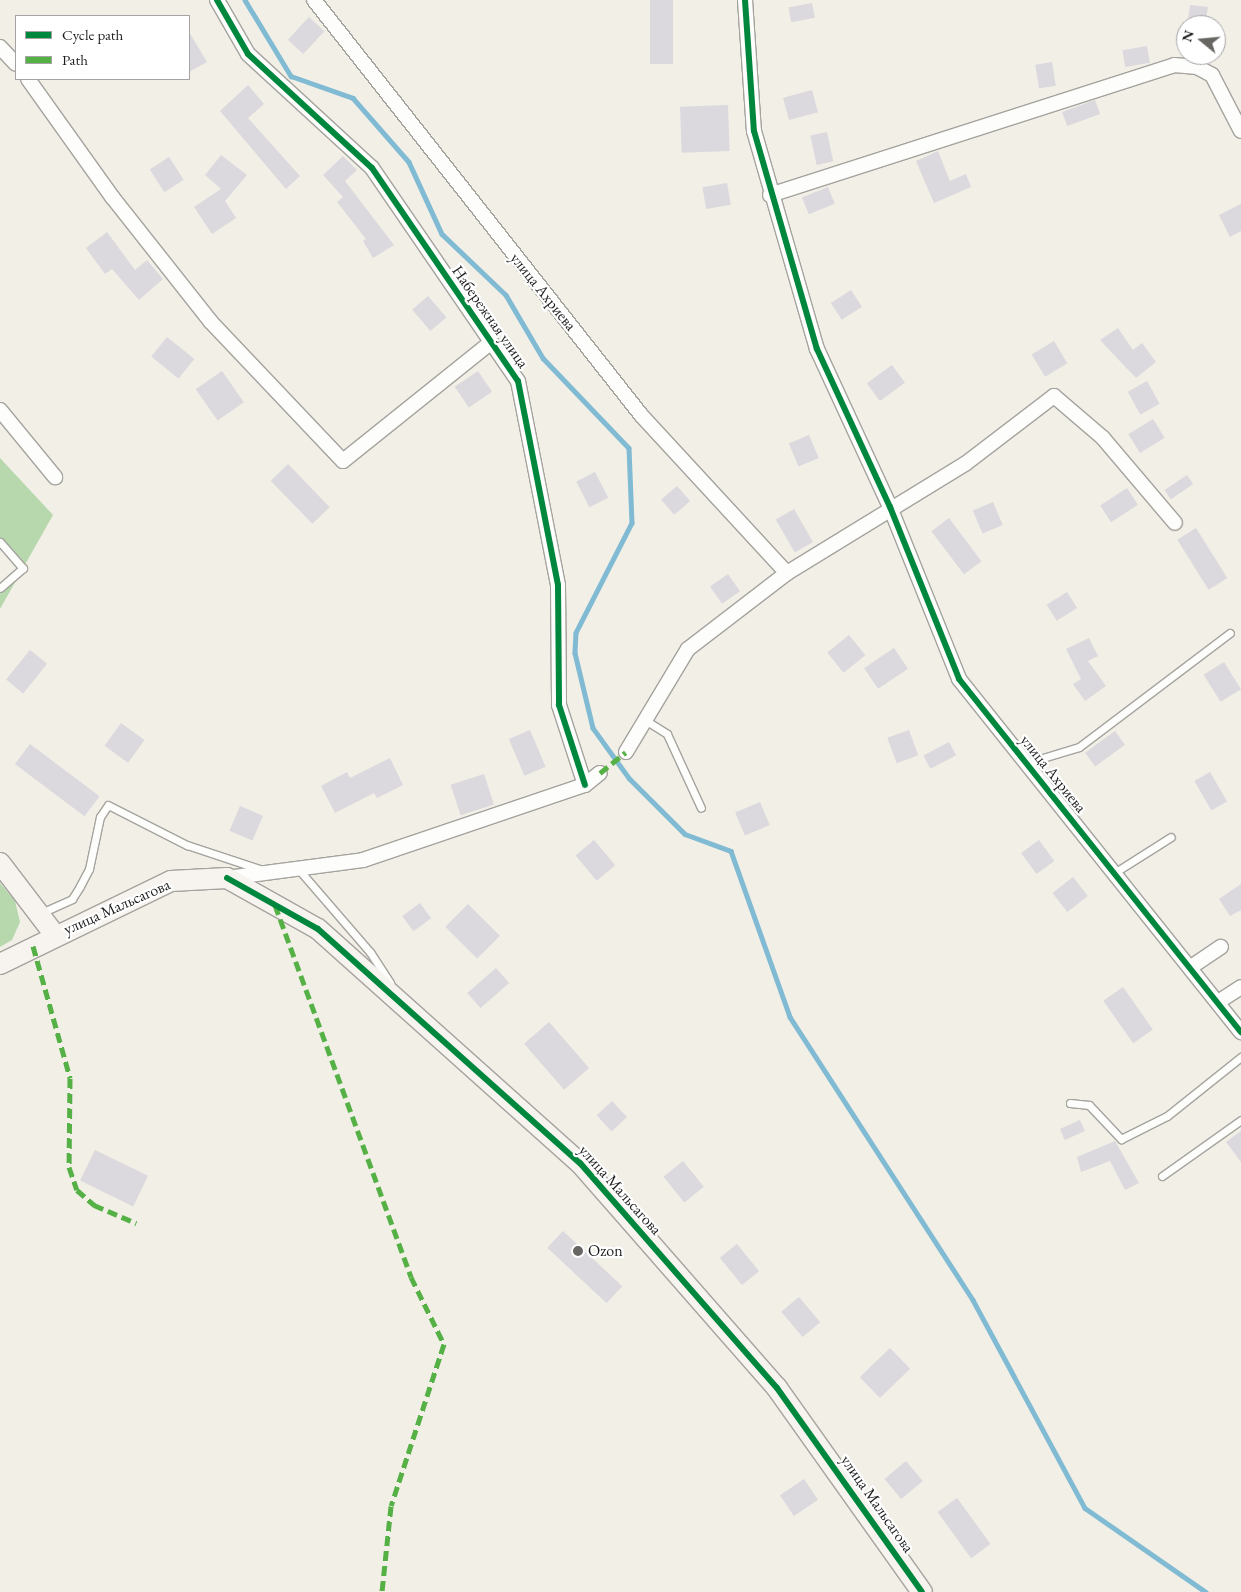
<!DOCTYPE html>
<meta charset="utf-8">
<style>
body{margin:0}
#map{position:relative;width:1241px;height:1592px;overflow:hidden;background:#f2efe7;font-family:"EB Garamond",serif}
div>[style]{position:absolute}
.green>*{inset:0;background:#b7d8ad}
.stream>*{height:4.5px;margin:-2.25px;padding:0 2.25px;transform-origin:2.25px;border-radius:2.25px;background:#80bbd3}
.building>*{inset:0;background:#dbd8de;transform-origin:0 0}
.roads{filter:drop-shadow(1px 0 #a5a39e) drop-shadow(-1px 0 #a5a39e) drop-shadow(0 1px #a5a39e) drop-shadow(0 -1px #a5a39e)}
.lane>*{height:7px;margin:-3.5px;padding:0 3.5px;transform-origin:3.5px;border-radius:3.5px;background:#fdfdfb}
.street>*{height:14px;margin:-7px;padding:0 7px;transform-origin:7px;border-radius:7px;background:#fdfdfb}
.secondary>*{height:20px;margin:-10px;padding:0 10px;transform-origin:10px;border-radius:10px;background:#f7f4f0}
.quiet>*{height:5px;margin-top:-2.5px;transform-origin:0;background:repeating-linear-gradient(90deg,#55b145 0 10px,transparent 0 15px)}
.cycleway>*{height:6px;margin:-3px;padding:0 3px;transform-origin:3px;border-radius:3px;background:#00873e}
.dots>*{width:14px;height:14px;translate:-50% -50%;box-sizing:border-box;border:2px solid #fff;border-radius:50%}
span{translate:-50% -50%;white-space:nowrap;text-align:center;line-height:1.15;-webkit-text-stroke:4.5px #fff;paint-order:stroke}
.street-label{font-size:16px;color:#1c1c1c}
.poi-label{font-size:16px;color:#1c1c1c}
.left{translate:0 -50%;text-align:left}
.legend{position:absolute;left:15px;top:15px;width:175px;height:65px;box-sizing:border-box;background:#fff;border:1px solid #a4a4a4;margin:0;padding:6px 9px;list-style:none;font-size:15px;color:#1c1c1c}
.legend li{display:flex;align-items:center;gap:10px;height:25px}
.legend b{width:25px;border:1px solid #a4a4a4}
.north{position:absolute;left:1176px;top:15px;width:50px;height:50px;box-sizing:border-box;background:#fff;border:1px solid #a4a4a4;border-radius:50%;rotate:287deg;font-size:14px;font-weight:700;line-height:20px;text-align:center;color:#1c1c1c}
.north::after{content:'';display:block;margin:auto;width:18px;height:22px;background:#676663;clip-path:polygon(50% 0,100% 100%,50% 72%,0 100%)}
</style>
<div id="map">
<div class="green">
<div style="clip-path:polygon(0 458px,53px 515px,0 609px,0 588px,23px 568px,0 542px)"></div>
<div style="clip-path:polygon(0 883px,15px 901px,20px 922px,12px 940px,0 947px)"></div>
</div>
<div class="stream">
<div style="left:245px;top:0;width:89px;rotate:58.8deg"></div>
<div style="left:291px;top:76px;width:66px;rotate:19.5deg"></div>
<div style="left:353px;top:98px;width:85px;rotate:48.8deg"></div>
<div style="left:409px;top:162px;width:79px;rotate:65.4deg"></div>
<div style="left:442px;top:234px;width:88px;rotate:43.6deg"></div>
<div style="left:506px;top:295px;width:73px;rotate:59.6deg"></div>
<div style="left:543px;top:358px;width:124px;rotate:46.3deg"></div>
<div style="left:629px;top:448px;width:75px;rotate:87.7deg"></div>
<div style="left:632px;top:523px;width:123px;rotate:117deg"></div>
<div style="left:576px;top:633px;width:20px;rotate:93deg"></div>
<div style="left:575px;top:653px;width:77px;rotate:76.5deg"></div>
<div style="left:593px;top:728px;width:62px;rotate:54.2deg"></div>
<div style="left:629px;top:778px;width:79px;rotate:45deg"></div>
<div style="left:685px;top:834px;width:49px;rotate:20.3deg"></div>
<div style="left:731px;top:851px;width:176px;rotate:70.4deg"></div>
<div style="left:790px;top:1017px;width:337px;rotate:57.1deg"></div>
<div style="left:973px;top:1300px;width:236px;rotate:61.7deg"></div>
<div style="left:1085px;top:1508px;width:147px;rotate:34.8deg"></div>
</div>
<div class="building">
<div style="left:650px;top:0;width:23px;height:64px"></div>
<div style="left:812px;top:3px;width:15px;height:24px;rotate:79deg"></div>
<div style="clip-path:polygon(1190px 5px,1208px 7px,1205px 25px,1187px 25px)"></div>
<div style="left:309px;top:17px;width:21px;height:31px;rotate:43deg"></div>
<div style="clip-path:polygon(189px 32px,207px 62px,189px 72px)"></div>
<div style="left:1147px;top:46px;width:17px;height:25px;rotate:80deg"></div>
<div style="left:1052px;top:62px;width:24px;height:17px;rotate:81deg"></div>
<div style="clip-path:polygon(248px 85px,264px 104px,248px 118px,300px 176px,286px 189px,220px 111px)"></div>
<div style="left:812px;top:90px;width:23px;height:30px;rotate:75deg"></div>
<div style="left:1095px;top:100px;width:15px;height:35px;rotate:70deg"></div>
<div style="left:728px;top:105px;width:46px;height:48px;rotate:88deg"></div>
<div style="left:827px;top:132px;width:30px;height:17px;rotate:78deg"></div>
<div style="clip-path:polygon(938px 151px,950px 181px,966px 174px,971px 187px,934px 203px,916px 161px)"></div>
<div style="clip-path:polygon(221px 155px,247px 175px,225px 201px,236px 218px,212px 234px,194px 207px,221px 189px,205px 175px)"></div>
<div style="clip-path:polygon(343px 156px,357px 170px,345px 181px,394px 245px,373px 258px,363px 241px,366px 239px,337px 202px,343px 197px,323px 175px)"></div>
<div style="left:169px;top:157px;width:27px;height:23px;rotate:57deg"></div>
<div style="left:727px;top:183px;width:22px;height:25px;rotate:80deg"></div>
<div style="left:828px;top:187px;width:18px;height:28px;rotate:68deg"></div>
<div style="clip-path:polygon(1241px 204px,1241px 231px,1230px 237px,1219px 215px)"></div>
<div style="clip-path:polygon(107px 232px,135px 270px,147px 260px,163px 279px,139px 300px,112px 269px,105px 274px,86px 248px)"></div>
<div style="left:851px;top:290px;width:20px;height:24px;rotate:57deg"></div>
<div style="left:428px;top:296px;width:28px;height:21px;rotate:49deg"></div>
<div style="clip-path:polygon(1118px 328px,1133px 350px,1142px 343px,1156px 362px,1136px 378px,1100px 340px)"></div>
<div style="left:167px;top:337px;width:35px;height:25px;rotate:39deg"></div>
<div style="left:1054px;top:341px;width:26px;height:26px;rotate:59deg"></div>
<div style="left:892px;top:365px;width:22px;height:31px;rotate:54deg"></div>
<div style="left:222px;top:371px;width:38px;height:32px;rotate:55deg"></div>
<div style="left:478px;top:371px;width:25px;height:28px;rotate:56deg"></div>
<div style="left:1147px;top:381px;width:26px;height:22px;rotate:61deg"></div>
<div style="left:1153px;top:419px;width:22px;height:29px;rotate:58deg"></div>
<div style="left:809px;top:435px;width:25px;height:22px;rotate:67deg"></div>
<div style="left:288px;top:464px;width:60px;height:24px;rotate:46deg"></div>
<div style="left:595px;top:472px;width:29px;height:21px;rotate:63deg"></div>
<div style="left:1187px;top:475px;width:11px;height:27px;rotate:56deg"></div>
<div style="left:677px;top:486px;width:20px;height:21px;rotate:49deg"></div>
<div style="left:1127px;top:488px;width:20px;height:32px;rotate:57deg"></div>
<div style="left:993px;top:502px;width:25px;height:22px;rotate:67deg"></div>
<div style="left:794px;top:509px;width:38px;height:21px;rotate:60deg"></div>
<div style="left:949px;top:518px;width:54px;height:22px;rotate:53deg"></div>
<div style="left:1196px;top:528px;width:59px;height:22px;rotate:58deg"></div>
<div style="left:728px;top:574px;width:21px;height:22px;rotate:55deg"></div>
<div style="left:1067px;top:592px;width:19px;height:24px;rotate:58deg"></div>
<div style="left:849px;top:635px;width:26px;height:28px;rotate:51deg"></div>
<div style="clip-path:polygon(1089px 638px,1098px 656px,1088px 661px,1106px 686px,1085px 701px,1073px 684px,1081px 679px,1066px 649px)"></div>
<div style="left:894px;top:648px;width:25px;height:36px;rotate:56deg"></div>
<div style="left:30px;top:650px;width:22px;height:38px;rotate:39deg"></div>
<div style="left:1224px;top:662px;width:32px;height:24px;rotate:58deg"></div>
<div style="left:121px;top:723px;width:29px;height:28px;rotate:36deg"></div>
<div style="left:530px;top:730px;width:40px;height:23px;rotate:67deg"></div>
<div style="left:909px;top:730px;width:27px;height:23px;rotate:70deg"></div>
<div style="left:1115px;top:731px;width:17px;height:37px;rotate:54deg"></div>
<div style="left:949px;top:742px;width:15px;height:29px;rotate:62deg"></div>
<div style="left:30px;top:744px;width:87px;height:25px;rotate:37deg"></div>
<div style="clip-path:polygon(390px 758px,403px 785px,377px 798px,374px 793px,335px 813px,321px 786px,347px 772px,350px 778px)"></div>
<div style="left:1210px;top:772px;width:34px;height:18px;rotate:60deg"></div>
<div style="left:484px;top:774px;width:32px;height:35px;rotate:72deg"></div>
<div style="left:760px;top:802px;width:25px;height:27px;rotate:67deg"></div>
<div style="left:240px;top:806px;width:25px;height:27px;rotate:23deg"></div>
<div style="left:594px;top:840px;width:33px;height:24px;rotate:50deg"></div>
<div style="left:1039px;top:840px;width:26px;height:22px;rotate:54deg"></div>
<div style="left:1073px;top:877px;width:24px;height:26px;rotate:52deg"></div>
<div style="clip-path:polygon(1241px 884px,1241px 910px,1230px 916px,1219px 899px)"></div>
<div style="left:420px;top:903px;width:19px;height:22px;rotate:54deg"></div>
<div style="left:468px;top:904px;width:45px;height:32px;rotate:45deg"></div>
<div style="left:496px;top:968px;width:20px;height:38px;rotate:49deg"></div>
<div style="left:1123px;top:987px;width:52px;height:24px;rotate:55deg"></div>
<div style="left:549px;top:1022px;width:61px;height:33px;rotate:49deg"></div>
<div style="left:612px;top:1101px;width:22px;height:21px;rotate:47deg"></div>
<div style="left:1080px;top:1120px;width:12px;height:22px;rotate:66deg"></div>
<div style="clip-path:polygon(1241px 1131px,1241px 1162px,1226px 1142px)"></div>
<div style="clip-path:polygon(1115px 1141px,1139px 1183px,1125px 1190px,1110px 1161px,1081px 1172px,1077px 1157px)"></div>
<div style="left:95px;top:1150px;width:59px;height:34px;rotate:26deg"></div>
<div style="left:683px;top:1161px;width:33px;height:25px;rotate:51deg"></div>
<div style="left:563px;top:1231px;width:81px;height:23px;rotate:43deg"></div>
<div style="left:737px;top:1244px;width:35px;height:22px;rotate:51deg"></div>
<div style="left:799px;top:1297px;width:33px;height:23px;rotate:50deg"></div>
<div style="left:890px;top:1348px;width:29px;height:42px;rotate:46deg"></div>
<div style="left:906px;top:1461px;width:26px;height:28px;rotate:50deg"></div>
<div style="left:804px;top:1479px;width:25px;height:29px;rotate:56deg"></div>
<div style="left:957px;top:1498px;width:57px;height:24px;rotate:54deg"></div>
</div>
<div class="roads">
<div class="lane">
<div style="left:0;top:542px;width:35px;rotate:49deg"></div>
<div style="left:23px;top:568px;width:30px;rotate:139deg"></div>
<div style="left:645px;top:720px;width:26px;rotate:32deg"></div>
<div style="left:667px;top:734px;width:81px;rotate:65.3deg"></div>
<div style="left:1026px;top:763px;width:55px;rotate:-16.8deg"></div>
<div style="left:1079px;top:747px;width:189px;rotate:-37.1deg"></div>
<div style="left:300px;top:871px;width:107px;rotate:49.2deg"></div>
<div style="left:370px;top:952px;width:37px;rotate:57deg"></div>
<div style="left:1114px;top:873px;width:67px;rotate:-32.3deg"></div>
<div style="left:41px;top:913px;width:34px;rotate:-24deg"></div>
<div style="left:72px;top:899px;width:15px;rotate:-58deg"></div>
<div style="left:80px;top:886px;width:19px;rotate:-62deg"></div>
<div style="left:89px;top:869px;width:53px;rotate:-78.1deg"></div>
<div style="left:100px;top:817px;width:14px;rotate:-56deg"></div>
<div style="left:108px;top:805px;width:89px;rotate:26.9deg"></div>
<div style="left:187px;top:845px;width:79px;rotate:18.4deg"></div>
<div style="left:1070px;top:1103px;width:19px;rotate:6deg"></div>
<div style="left:1089px;top:1105px;width:47px;rotate:46.7deg"></div>
<div style="left:1121px;top:1139px;width:51px;rotate:-26.6deg"></div>
<div style="left:1167px;top:1116px;width:95px;rotate:-38.6deg"></div>
<div style="left:1162px;top:1176px;width:97px;rotate:-35.3deg"></div>
</div>
<div class="street">
<div style="left:217px;top:0;width:62px;rotate:60.1deg"></div>
<div style="left:248px;top:54px;width:168px;rotate:42.6deg"></div>
<div style="left:372px;top:168px;width:258px;rotate:55.6deg"></div>
<div style="left:518px;top:381px;width:208px;rotate:78.9deg"></div>
<div style="left:558px;top:585px;width:120px;rotate:89.5deg"></div>
<div style="left:559px;top:705px;width:84px;rotate:72deg"></div>
<div style="left:314px;top:0;width:528px;rotate:51.76deg"></div>
<div style="left:641px;top:415px;width:215px;rotate:47.3deg"></div>
<div style="left:745px;top:0;width:131px;rotate:86.1deg"></div>
<div style="left:754px;top:131px;width:227px;rotate:73.9deg"></div>
<div style="left:817px;top:349px;width:174px;rotate:65.2deg"></div>
<div style="left:890px;top:507px;width:185px;rotate:68.1deg"></div>
<div style="left:959px;top:679px;width:452px;rotate:51.4deg"></div>
<div style="left:0;top:47px;width:23px;rotate:47deg"></div>
<div style="left:28px;top:79px;width:146px;rotate:54.5deg"></div>
<div style="left:113px;top:198px;width:157px;rotate:51.7deg"></div>
<div style="left:210px;top:321px;width:193px;rotate:46.5deg"></div>
<div style="left:343px;top:461px;width:187px;rotate:-38.7deg"></div>
<div style="left:770px;top:195px;width:424px;rotate:-17.8deg"></div>
<div style="left:1174px;top:65px;width:23px;rotate:5deg"></div>
<div style="left:1197px;top:67px;width:17px;rotate:28deg"></div>
<div style="left:1212px;top:75px;width:63px;rotate:62.6deg"></div>
<div style="left:0;top:410px;width:87px;rotate:50.6deg"></div>
<div style="left:626px;top:752px;width:120px;rotate:-59deg"></div>
<div style="left:688px;top:649px;width:125px;rotate:-37.5deg"></div>
<div style="left:787px;top:573px;width:209px;rotate:-31.5deg"></div>
<div style="left:965px;top:464px;width:112px;rotate:-37.4deg"></div>
<div style="left:1054px;top:396px;width:65px;rotate:40.6deg"></div>
<div style="left:1103px;top:438px;width:111px;rotate:49.7deg"></div>
<div style="left:227px;top:878px;width:137px;rotate:-7.5deg"></div>
<div style="left:363px;top:860px;width:234px;rotate:-18.7deg"></div>
<div style="left:585px;top:785px;width:19px;rotate:-39deg"></div>
<div style="left:1191px;top:967px;width:36px;rotate:-34deg"></div>
<div style="left:1218px;top:1002px;width:27px;rotate:-33deg"></div>
</div>
<div class="secondary">
<div style="left:0;top:863px;width:89px;rotate:52.7deg"></div>
<div style="left:0;top:964px;width:190px;rotate:-25.9deg"></div>
<div style="left:171px;top:881px;width:56px;rotate:-3.1deg"></div>
<div style="left:227px;top:878px;width:104px;rotate:29.3deg"></div>
<div style="left:318px;top:929px;width:351px;rotate:41.8deg"></div>
<div style="left:580px;top:1163px;width:299px;rotate:48.8deg"></div>
<div style="left:777px;top:1388px;width:250px;rotate:54.6deg"></div>
</div>
</div>
<div class="quiet">
<div style="left:600px;top:773px;width:33px;rotate:-39deg"></div>
<div style="left:275px;top:905px;width:396px;rotate:69.9deg"></div>
<div style="left:411px;top:1277px;width:75px;rotate:63.8deg"></div>
<div style="left:444px;top:1344px;width:170px;rotate:108.1deg"></div>
<div style="left:391px;top:1506px;width:86px;rotate:96deg"></div>
<div style="left:33px;top:946px;width:137px;rotate:74.3deg"></div>
<div style="left:70px;top:1078px;width:89px;rotate:90.6deg"></div>
<div style="left:69px;top:1167px;width:24px;rotate:71deg"></div>
<div style="left:77px;top:1190px;width:23px;rotate:41deg"></div>
<div style="left:94px;top:1205px;width:46px;rotate:23.2deg"></div>
</div>
<div class="cycleway">
<div style="left:217px;top:0;width:62px;rotate:60.1deg"></div>
<div style="left:248px;top:54px;width:168px;rotate:42.6deg"></div>
<div style="left:372px;top:168px;width:258px;rotate:55.6deg"></div>
<div style="left:518px;top:381px;width:208px;rotate:78.9deg"></div>
<div style="left:558px;top:585px;width:120px;rotate:89.5deg"></div>
<div style="left:559px;top:705px;width:84px;rotate:72deg"></div>
<div style="left:745px;top:0;width:131px;rotate:86.1deg"></div>
<div style="left:754px;top:131px;width:227px;rotate:73.9deg"></div>
<div style="left:817px;top:349px;width:174px;rotate:65.2deg"></div>
<div style="left:890px;top:507px;width:185px;rotate:68.1deg"></div>
<div style="left:959px;top:679px;width:452px;rotate:51.4deg"></div>
<div style="left:227px;top:878px;width:104px;rotate:29.3deg"></div>
<div style="left:318px;top:929px;width:351px;rotate:41.8deg"></div>
<div style="left:580px;top:1163px;width:299px;rotate:48.8deg"></div>
<div style="left:777px;top:1388px;width:250px;rotate:54.6deg"></div>
</div>
<div class="dots">
<div style="left:578px;top:1251px;background:#676663"></div>
</div>
<div class="street-label">
<span style="left:543px;top:292px;rotate:51deg">улица Ахриева</span>
<span style="left:490px;top:317px;rotate:55deg">Набережная улица</span>
<span style="left:1053px;top:774px;rotate:51deg">улица Ахриева</span>
<span style="left:117px;top:907px;rotate:-24deg">улица Мальсагова</span>
<span style="left:620px;top:1190px;rotate:48deg">улица Мальсагова</span>
<span style="left:877px;top:1504px;rotate:55deg">улица Мальсагова</span>
</div>
<div class="poi-label">
<span class="left" style="left:588px;top:1251px">Ozon</span>
</div>
<ul class="legend">
<li><b style="height:6px;background:#00873e"></b>Cycle path</li>
<li><b style="height:6px;background:#55b145"></b>Path</li>
</ul>
<div class="north">N</div>
</div>
